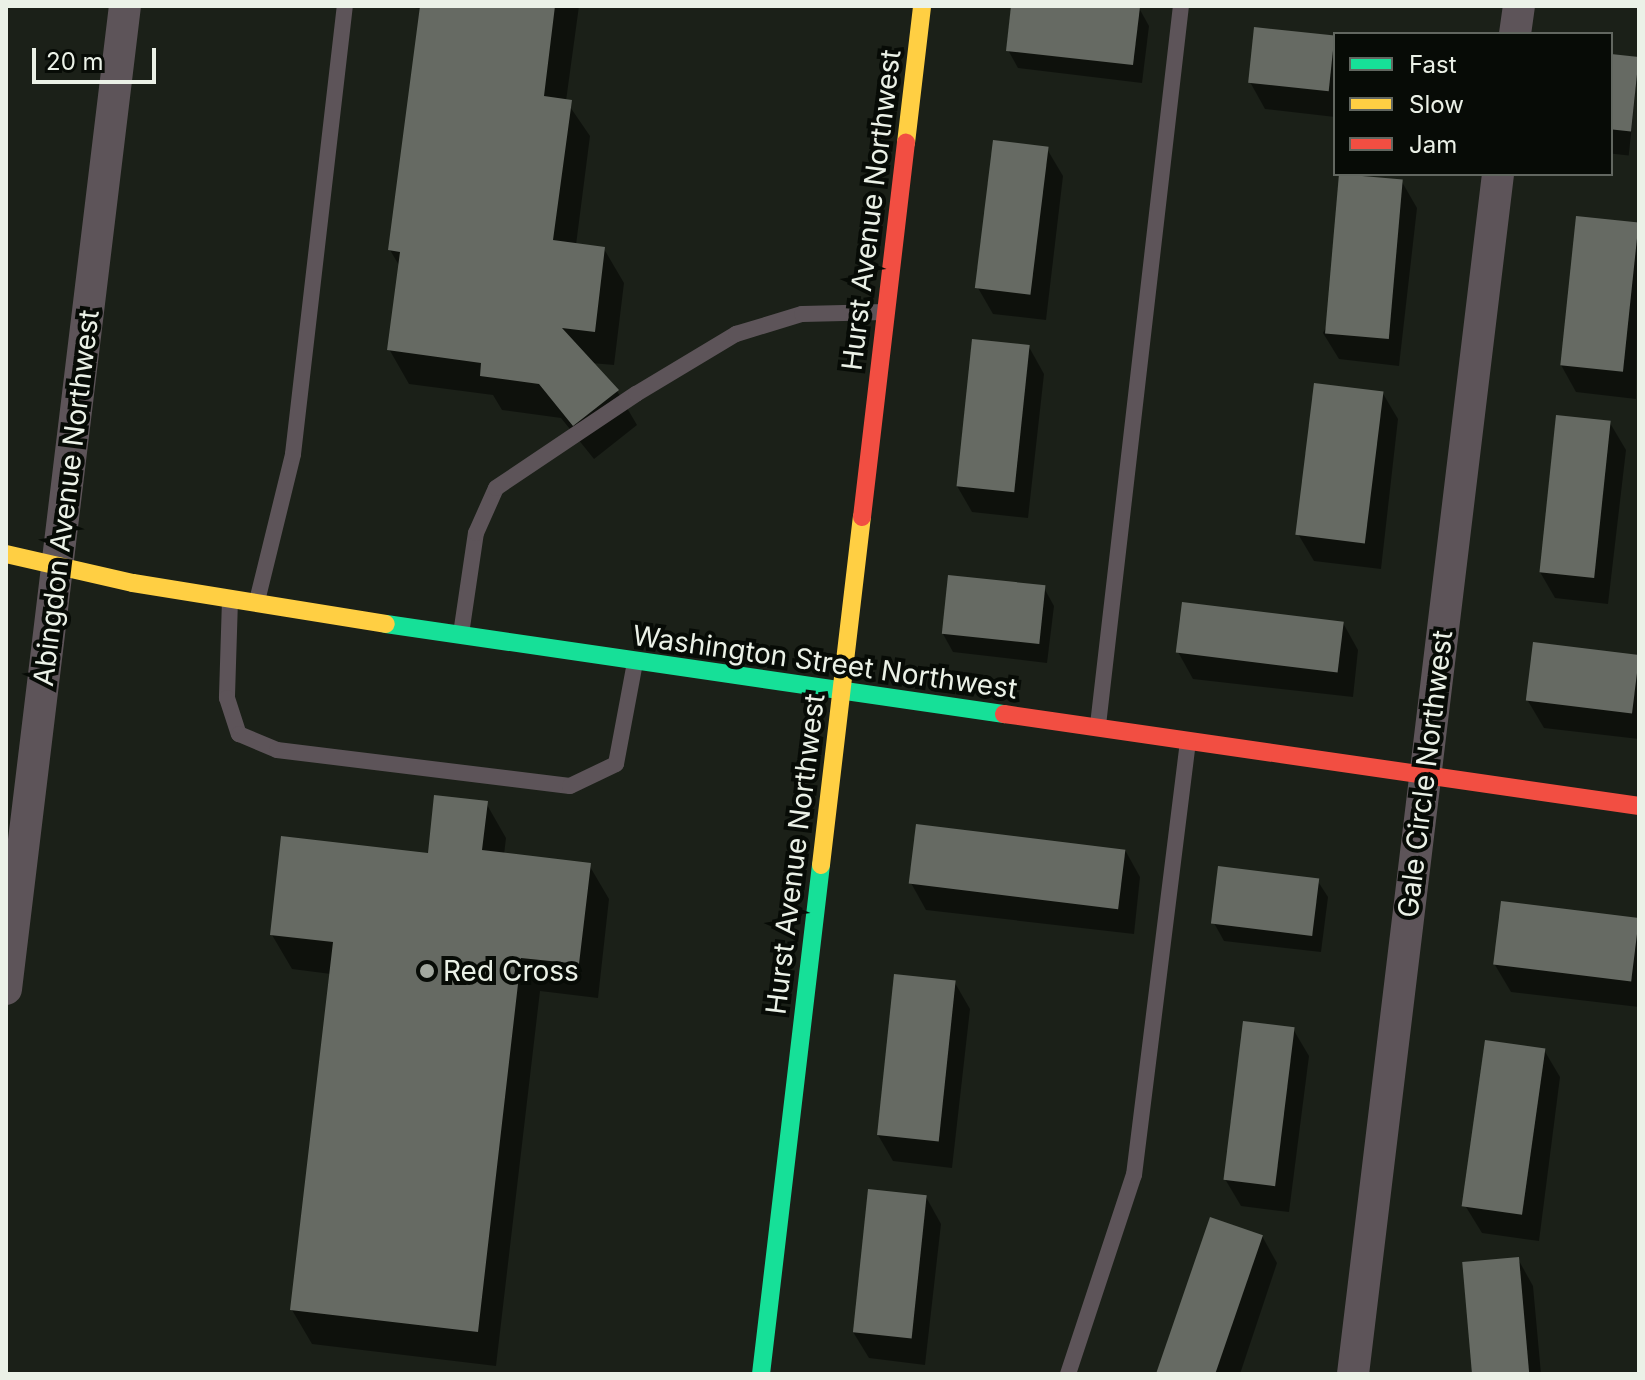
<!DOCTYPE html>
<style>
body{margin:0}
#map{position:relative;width:1645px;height:1380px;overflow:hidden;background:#1b2018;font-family:Inter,sans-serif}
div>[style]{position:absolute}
.shadow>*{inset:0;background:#0007;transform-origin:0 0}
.building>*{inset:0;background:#666a63;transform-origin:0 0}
.lane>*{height:16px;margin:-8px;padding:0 8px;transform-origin:8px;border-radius:8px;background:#5d5459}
.street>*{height:32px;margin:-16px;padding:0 16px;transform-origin:16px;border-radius:16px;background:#5d5459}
.fast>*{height:18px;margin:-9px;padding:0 9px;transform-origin:9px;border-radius:9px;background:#16e098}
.slow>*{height:18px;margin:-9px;padding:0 9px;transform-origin:9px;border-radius:9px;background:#ffcf43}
.jam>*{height:18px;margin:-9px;padding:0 9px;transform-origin:9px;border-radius:9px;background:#f24e42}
.dots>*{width:22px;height:22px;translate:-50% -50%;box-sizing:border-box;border:4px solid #070b06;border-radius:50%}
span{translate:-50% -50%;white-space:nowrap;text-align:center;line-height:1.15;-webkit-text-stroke:8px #070b06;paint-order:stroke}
.street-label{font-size:28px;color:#ebf1e7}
.poi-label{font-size:28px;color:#ebf1e7}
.left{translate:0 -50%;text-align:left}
.frame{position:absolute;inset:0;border:8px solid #ebf1e7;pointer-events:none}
.legend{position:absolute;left:1333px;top:32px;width:280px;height:144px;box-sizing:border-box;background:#070b06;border:2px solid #626760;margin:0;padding:10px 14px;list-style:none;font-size:24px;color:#ebf1e7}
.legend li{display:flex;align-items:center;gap:16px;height:40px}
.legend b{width:40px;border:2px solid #626760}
.scale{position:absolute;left:32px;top:48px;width:124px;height:36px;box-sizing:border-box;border:4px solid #ebf1e7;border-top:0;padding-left:10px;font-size:24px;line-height:28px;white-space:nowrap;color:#ebf1e7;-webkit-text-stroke:6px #070b06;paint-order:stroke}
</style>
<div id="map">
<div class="shadow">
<div style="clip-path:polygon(401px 6px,579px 6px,566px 101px,590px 136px,576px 245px,604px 249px,624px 283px,614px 365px,591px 363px,617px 391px,637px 425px,594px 459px,561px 418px,502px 410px,493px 395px,409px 384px,389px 349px,400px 267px,390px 250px,422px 9px)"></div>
<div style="clip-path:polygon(1013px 6px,1139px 8px,1149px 26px,1142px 83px,1018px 68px,1008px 50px)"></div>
<div style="clip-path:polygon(1335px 38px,1335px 117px,1265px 109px,1250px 82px)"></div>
<div style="left:1611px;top:56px;width:28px;height:97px;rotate:6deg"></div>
<div style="clip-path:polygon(1047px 149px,1063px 176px,1046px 320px,993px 314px,978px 288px)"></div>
<div style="clip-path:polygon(1402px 182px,1417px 208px,1399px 366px,1339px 359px,1323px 333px)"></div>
<div style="clip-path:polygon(1638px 225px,1636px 399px,1576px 392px,1561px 365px)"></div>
<div style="clip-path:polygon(1029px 347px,1044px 374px,1028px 518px,972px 512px,957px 486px)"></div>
<div style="clip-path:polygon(1382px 392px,1398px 419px,1381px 569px,1314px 561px,1298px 534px)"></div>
<div style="clip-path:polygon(1610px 423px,1626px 450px,1608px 604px,1555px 598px,1540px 572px)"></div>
<div style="clip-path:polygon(1044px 588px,1054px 606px,1047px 663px,953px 652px,943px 634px)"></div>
<div style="clip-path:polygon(1343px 623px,1358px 650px,1353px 697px,1193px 679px,1178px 652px)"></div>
<div style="clip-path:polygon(1639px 657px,1639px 739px,1544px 728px,1528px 701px)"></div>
<div style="clip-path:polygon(486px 803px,506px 838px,504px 855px,589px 865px,609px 899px,598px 998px,540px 991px,496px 1366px,312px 1344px,292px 1310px,331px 974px,292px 969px,272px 935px,430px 855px)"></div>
<div style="clip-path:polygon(1125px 850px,1140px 877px,1134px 934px,926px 910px,911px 883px)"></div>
<div style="clip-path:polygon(1317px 880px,1328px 897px,1321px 952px,1224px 941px,1214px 923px)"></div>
<div style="clip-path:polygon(1639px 922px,1639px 1007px,1511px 992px,1495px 965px)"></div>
<div style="clip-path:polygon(955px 983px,970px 1009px,952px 1168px,893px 1161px,878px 1135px)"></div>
<div style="clip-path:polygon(1293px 1029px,1309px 1056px,1289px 1212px,1241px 1206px,1225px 1179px)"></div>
<div style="clip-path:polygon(1544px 1050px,1560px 1077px,1539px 1241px,1482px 1233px,1466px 1207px)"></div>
<div style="clip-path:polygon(926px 1197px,941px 1224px,925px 1365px,869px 1358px,853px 1332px)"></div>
<div style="clip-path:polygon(1262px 1236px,1277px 1263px,1240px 1374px,1159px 1374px)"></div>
<div style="clip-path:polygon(1518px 1259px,1533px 1286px,1541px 1374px,1474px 1374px)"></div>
</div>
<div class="building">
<div style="clip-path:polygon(420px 6px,555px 6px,544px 96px,572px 100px,553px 240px,605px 247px,595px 332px,562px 328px,619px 390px,573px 426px,539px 384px,480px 376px,481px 363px,387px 350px,400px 252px,388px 250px)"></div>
<div style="clip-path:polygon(1011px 6px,1140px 7px,1133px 65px,1006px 51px)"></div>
<div style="left:1254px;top:27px;width:81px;height:56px;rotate:6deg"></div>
<div style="left:1611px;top:54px;width:28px;height:75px;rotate:6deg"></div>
<div style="left:993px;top:140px;width:56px;height:149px;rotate:7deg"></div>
<div style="left:1339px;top:174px;width:64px;height:160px;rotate:5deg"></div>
<div style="left:1576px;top:216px;width:63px;height:150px;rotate:6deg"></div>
<div style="left:972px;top:339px;width:58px;height:148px;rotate:6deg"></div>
<div style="left:1314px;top:383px;width:70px;height:153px;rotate:7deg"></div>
<div style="left:1556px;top:415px;width:55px;height:158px;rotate:6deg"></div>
<div style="left:948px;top:575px;width:98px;height:59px;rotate:6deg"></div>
<div style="left:1182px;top:602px;width:163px;height:51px;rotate:7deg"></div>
<div style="left:1533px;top:642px;width:107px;height:59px;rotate:7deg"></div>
<div style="clip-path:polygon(434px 795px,488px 801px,482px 850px,591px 863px,579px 964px,521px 958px,478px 1332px,290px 1310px,333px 942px,270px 935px,281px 836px,428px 853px)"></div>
<div style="left:916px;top:824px;width:211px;height:60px;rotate:7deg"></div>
<div style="left:1218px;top:866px;width:102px;height:58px;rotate:7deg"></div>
<div style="left:1501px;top:901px;width:139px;height:64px;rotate:7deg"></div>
<div style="left:894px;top:974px;width:62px;height:162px;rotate:6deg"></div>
<div style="left:1243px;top:1021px;width:52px;height:160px;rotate:7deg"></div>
<div style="left:1485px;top:1040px;width:61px;height:168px;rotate:8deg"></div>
<div style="left:868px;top:1189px;width:59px;height:144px;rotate:6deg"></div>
<div style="left:1210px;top:1217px;width:56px;height:166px;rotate:19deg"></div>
<div style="left:1519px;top:1257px;width:118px;height:57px;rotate:85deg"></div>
</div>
<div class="lane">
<div style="left:230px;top:600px;width:98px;rotate:91.8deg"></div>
<div style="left:227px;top:698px;width:38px;rotate:72deg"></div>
<div style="left:239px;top:734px;width:41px;rotate:22.8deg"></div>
<div style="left:277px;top:750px;width:295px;rotate:7deg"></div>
<div style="left:570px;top:786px;width:51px;rotate:-25.6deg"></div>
<div style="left:616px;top:764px;width:104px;rotate:-79.4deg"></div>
<div style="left:257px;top:601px;width:151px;rotate:-76.2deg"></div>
<div style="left:293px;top:454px;width:451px;rotate:-83.4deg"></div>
<div style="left:461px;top:634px;width:102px;rotate:-81.6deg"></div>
<div style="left:476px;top:533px;width:49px;rotate:-66deg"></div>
<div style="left:496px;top:488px;width:169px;rotate:-33.9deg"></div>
<div style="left:636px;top:394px;width:117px;rotate:-31deg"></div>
<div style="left:736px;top:334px;width:69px;rotate:-16.9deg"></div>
<div style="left:802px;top:314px;width:83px;rotate:-1.4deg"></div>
<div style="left:1098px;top:725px;width:724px;rotate:-83.42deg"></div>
<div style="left:1068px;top:1374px;width:210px;rotate:-71.7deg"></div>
<div style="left:1134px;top:1175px;width:434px;rotate:-82.9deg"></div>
</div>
<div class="street">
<div style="left:1515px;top:34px;width:28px;rotate:-82deg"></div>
<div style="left:6px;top:989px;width:990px;rotate:-83.1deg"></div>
<div style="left:1353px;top:1374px;width:1209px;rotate:-83.11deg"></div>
</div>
<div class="fast">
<div style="left:386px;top:624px;width:625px;rotate:8.29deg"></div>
<div style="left:761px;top:1374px;width:513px;rotate:-83.28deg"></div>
</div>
<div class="slow">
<div style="left:906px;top:143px;width:138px;rotate:-83.3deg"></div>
<div style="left:6px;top:554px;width:130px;rotate:12.9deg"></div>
<div style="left:133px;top:583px;width:256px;rotate:9.2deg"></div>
<div style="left:821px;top:865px;width:350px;rotate:-83.3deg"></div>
</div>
<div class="jam">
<div style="left:862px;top:517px;width:377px;rotate:-83.3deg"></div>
<div style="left:1004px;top:714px;width:642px;rotate:8.24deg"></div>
</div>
<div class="dots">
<div style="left:427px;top:971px;background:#a2a89f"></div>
</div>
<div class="street-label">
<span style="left:871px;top:210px;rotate:-83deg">Hurst Avenue Northwest</span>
<span style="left:66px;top:498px;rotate:-83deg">Abingdon Avenue Northwest</span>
<span style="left:825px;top:662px;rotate:8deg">Washington Street Northwest</span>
<span style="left:1425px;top:774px;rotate:-83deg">Gale Circle Northwest</span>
<span style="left:795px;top:854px;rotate:-83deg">Hurst Avenue Northwest</span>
</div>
<div class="poi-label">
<span class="left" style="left:443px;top:971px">Red Cross</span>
</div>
<div class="frame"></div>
<ul class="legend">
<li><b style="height:10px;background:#16e098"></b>Fast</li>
<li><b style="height:10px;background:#ffcf43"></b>Slow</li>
<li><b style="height:10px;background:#f24e42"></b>Jam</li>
</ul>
<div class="scale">20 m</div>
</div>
